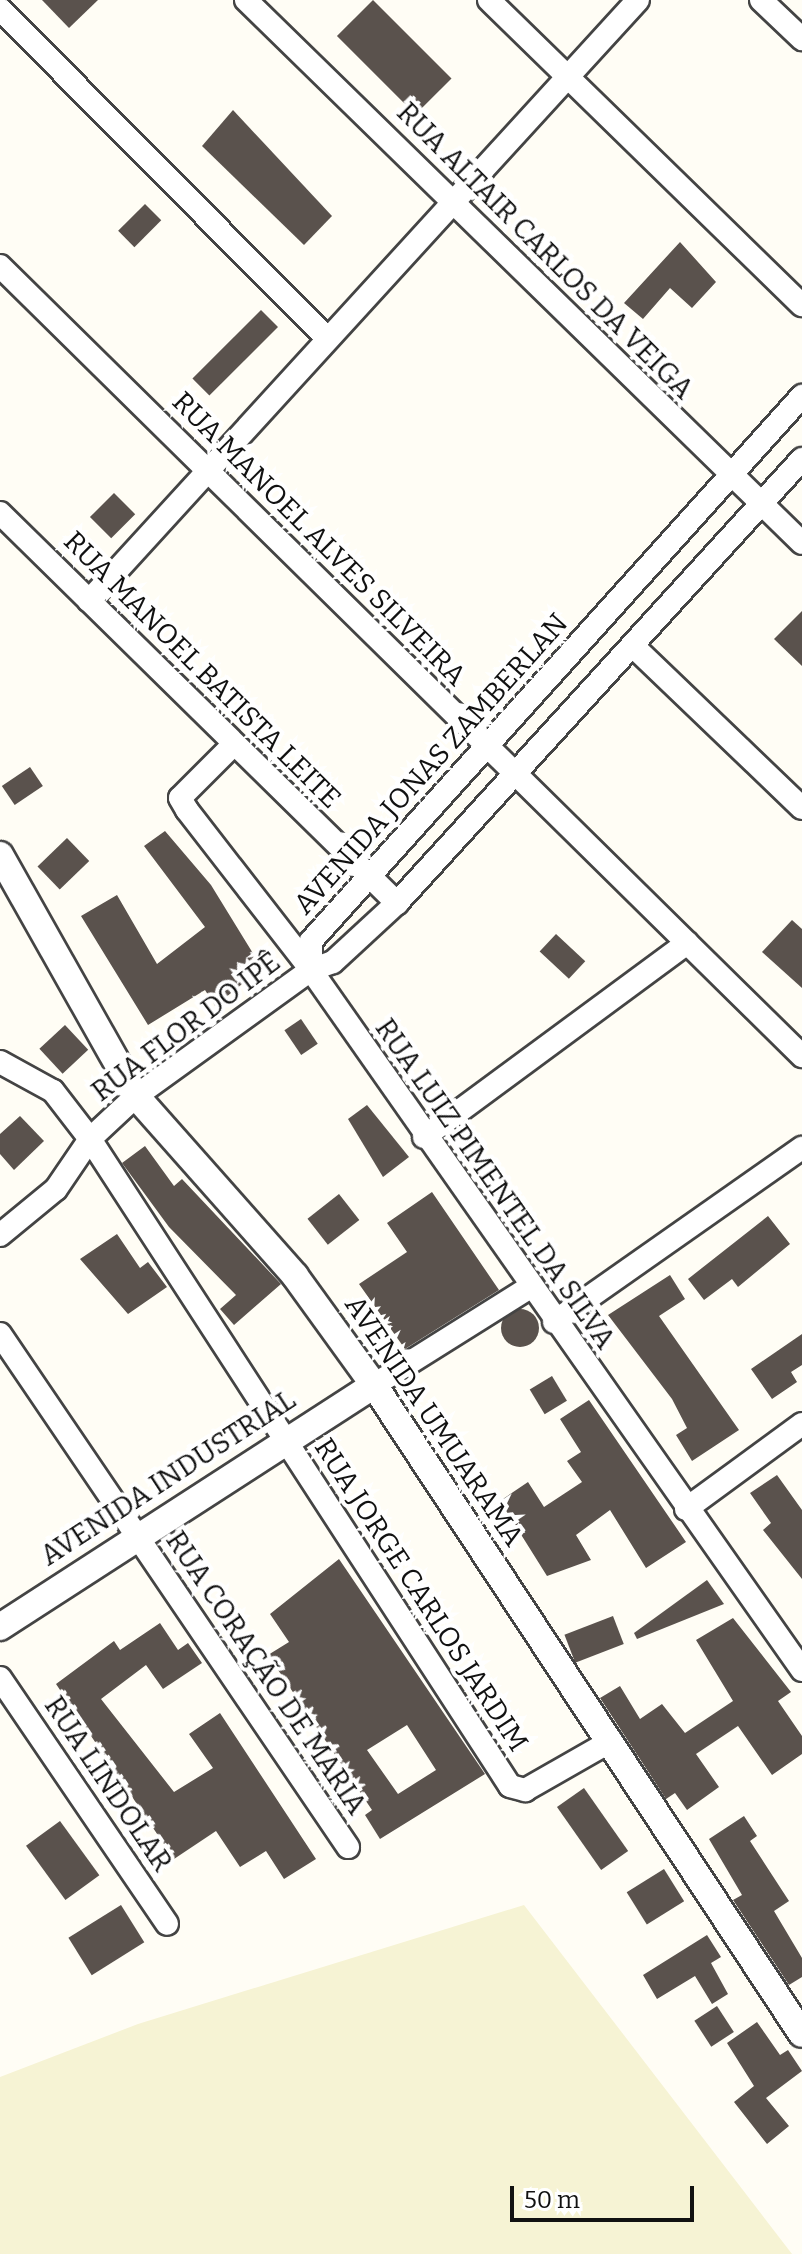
<!DOCTYPE html>
<meta charset="utf-8">
<style>
body{margin:0}
#map{position:relative;width:802px;height:2254px;overflow:hidden;background:#fffdf5;font-family:Bitter,serif}
div>[style]{position:absolute}
.farmland>*{inset:0;background:#f6f3d4}
.building>*{inset:0;background:#5a524d;transform-origin:0 0}
.round{border-radius:50%}
.roads{filter:drop-shadow(2px 0 #444) drop-shadow(-2px 0 #444) drop-shadow(0 2px #444) drop-shadow(0 -2px #444)}
.minor>*{height:22px;margin:-11px;padding:0 11px;transform-origin:11px;border-radius:11px;background:#fff}
.tertiary>*{height:26px;margin:-13px;padding:0 13px;transform-origin:13px;border-radius:13px;background:#fff}
span{translate:-50% -50%;white-space:nowrap;text-align:center;line-height:1.15;-webkit-text-stroke:8px #fff;paint-order:stroke}
.street-label{font-size:28px;color:#111}
.scale{position:absolute;left:510px;top:2186px;width:184px;height:36px;box-sizing:border-box;border:4px solid #111;border-top:0;padding-left:10px;font-size:24px;line-height:28px;white-space:nowrap;color:#111;-webkit-text-stroke:6px #fff;paint-order:stroke}
</style>
<div id="map">
<div class="farmland">
<div style="clip-path:polygon(524px 1905px,792px 2254px,0 2254px,0 2077px,138px 2024px)"></div>
</div>
<div class="building">
<div style="clip-path:polygon(42px 0,98px 0,69px 28px)"></div>
<div style="left:373px;top:0;width:111px;height:51px;rotate:45deg"></div>
<div style="clip-path:polygon(233px 110px,332px 216px,304px 245px,202px 146px)"></div>
<div style="left:145px;top:204px;width:23px;height:38px;rotate:45deg"></div>
<div style="clip-path:polygon(680px 242px,716px 282px,692px 308px,670px 288px,643px 319px,624px 303px)"></div>
<div style="left:261px;top:310px;width:24px;height:97px;rotate:45deg"></div>
<div style="left:114px;top:493px;width:30px;height:34px;rotate:45deg"></div>
<div style="clip-path:polygon(802px 611px,802px 666px,774px 639px)"></div>
<div style="left:30px;top:767px;width:23px;height:34px;rotate:56deg"></div>
<div style="clip-path:polygon(165px 831px,211px 885px,262px 968px,215px 1006px,205px 990px,148px 1025px,81px 916px,117px 895px,157px 964px,205px 927px,144px 846px)"></div>
<div style="left:67px;top:838px;width:32px;height:41px;rotate:46deg"></div>
<div style="clip-path:polygon(792px 920px,802px 929px,802px 988px,762px 952px)"></div>
<div style="left:556px;top:934px;width:40px;height:24px;rotate:43deg"></div>
<div style="left:301px;top:1019px;width:30px;height:20px;rotate:56deg"></div>
<div style="left:65px;top:1025px;width:34px;height:35px;rotate:47deg"></div>
<div style="clip-path:polygon(367px 1105px,409px 1157px,383px 1177px,348px 1119px)"></div>
<div style="clip-path:polygon(20px 1116px,44px 1141px,14px 1170px,0 1154px,0 1134px)"></div>
<div style="clip-path:polygon(145px 1146px,174px 1186px,182px 1179px,281px 1284px,234px 1325px,220px 1309px,236px 1295px,169px 1227px,122px 1163px)"></div>
<div style="clip-path:polygon(432px 1192px,499px 1290px,405px 1349px,359px 1284px,407px 1252px,387px 1223px)"></div>
<div style="left:339px;top:1194px;width:33px;height:40px;rotate:52deg"></div>
<div style="clip-path:polygon(768px 1216px,790px 1244px,738px 1287px,732px 1279px,704px 1300px,688px 1279px)"></div>
<div style="clip-path:polygon(117px 1234px,140px 1268px,148px 1262px,167px 1287px,128px 1314px,80px 1259px)"></div>
<div style="clip-path:polygon(670px 1275px,685px 1299px,659px 1316px,739px 1430px,692px 1461px,676px 1435px,687px 1428px,672px 1399px,608px 1315px)"></div>
<div class="round" style="left:501px;top:1309px;width:38px;height:38px"></div>
<div style="clip-path:polygon(802px 1334px,802px 1365px,791px 1372px,797px 1382px,772px 1399px,751px 1369px)"></div>
<div style="left:552px;top:1376px;width:29px;height:26px;rotate:59deg"></div>
<div style="clip-path:polygon(589px 1400px,686px 1542px,646px 1568px,610px 1510px,576px 1535px,591px 1560px,547px 1576px,500px 1501px,528px 1482px,544px 1507px,582px 1482px,567px 1461px,581px 1452px,560px 1419px)"></div>
<div style="clip-path:polygon(777px 1475px,802px 1510px,802px 1579px,763px 1530px,771px 1523px,750px 1493px)"></div>
<div style="clip-path:polygon(evenodd,339px 1559px,485px 1774px,380px 1839px,365px 1815px,372px 1810px,268px 1655px,289px 1642px,270px 1614px,339px 1559px,407px 1725px,436px 1770px,398px 1794px,367px 1750px,407px 1725px)"></div>
<div style="clip-path:polygon(707px 1580px,724px 1604px,637px 1639px,634px 1633px)"></div>
<div style="left:613px;top:1616px;width:30px;height:52px;rotate:69deg"></div>
<div style="clip-path:polygon(733px 1618px,791px 1692px,778px 1701px,802px 1736px,802px 1754px,772px 1775px,738px 1726px,696px 1754px,719px 1787px,687px 1810px,675px 1793px,666px 1799px,600px 1698px,620px 1686px,640px 1719px,662px 1704px,685px 1733px,733px 1701px,696px 1640px)"></div>
<div style="clip-path:polygon(160px 1623px,178px 1650px,188px 1643px,202px 1663px,163px 1689px,146px 1665px,101px 1699px,174px 1792px,213px 1768px,189px 1734px,220px 1713px,316px 1859px,284px 1879px,266px 1851px,240px 1867px,216px 1831px,174px 1859px,56px 1684px,114px 1641px,120px 1650px)"></div>
<div style="left:584px;top:1788px;width:77px;height:33px;rotate:55deg"></div>
<div style="clip-path:polygon(744px 1816px,757px 1836px,750px 1841px,789px 1901px,774px 1911px,802px 1958px,802px 1977px,789px 1985px,733px 1900px,742px 1895px,709px 1839px)"></div>
<div style="left:60px;top:1821px;width:67px;height:42px;rotate:54deg"></div>
<div style="left:664px;top:1869px;width:38px;height:44px;rotate:58deg"></div>
<div style="left:121px;top:1905px;width:44px;height:62px;rotate:58deg"></div>
<div style="clip-path:polygon(707px 1935px,721px 1957px,711px 1963px,728px 1994px,712px 2004px,695px 1976px,657px 1999px,643px 1975px)"></div>
<div style="left:717px;top:2006px;width:31px;height:27px;rotate:57deg"></div>
<div style="clip-path:polygon(757px 2022px,780px 2055px,788px 2050px,802px 2071px,766px 2098px,789px 2126px,767px 2144px,734px 2102px,754px 2086px,727px 2043px)"></div>
</div>
<div class="roads">
<div class="minor">
<div style="left:246px;top:0;width:777px;rotate:44.32deg"></div>
<div style="left:489px;top:0;width:437px;rotate:44.3deg"></div>
<div style="left:761px;top:0;width:57px;rotate:43.6deg"></div>
<div style="left:0;top:9px;width:464px;rotate:45.2deg"></div>
<div style="left:0;top:266px;width:1126px;rotate:44.57deg"></div>
<div style="left:0;top:513px;width:557px;rotate:44.49deg"></div>
<div style="left:89px;top:601px;width:814px;rotate:-47.59deg"></div>
<div style="left:633px;top:646px;width:234px;rotate:43.8deg"></div>
<div style="left:234px;top:744px;width:76px;rotate:135deg"></div>
<div style="left:180px;top:798px;width:14px;rotate:60deg"></div>
<div style="left:187px;top:810px;width:202px;rotate:52.2deg"></div>
<div style="left:311px;top:970px;width:855px;rotate:54.95deg"></div>
<div style="left:311px;top:970px;width:29px;rotate:-90deg"></div>
<div style="left:311px;top:941px;width:734px;rotate:-47.98deg"></div>
<div style="left:0;top:1062px;width:60px;rotate:28.7deg"></div>
<div style="left:53px;top:1091px;width:61px;rotate:52.4deg"></div>
<div style="left:90px;top:1139px;width:771px;rotate:57.01deg"></div>
<div style="left:510px;top:1786px;width:16px;rotate:15deg"></div>
<div style="left:525px;top:1790px;width:99px;rotate:-29.7deg"></div>
<div style="left:424px;top:1137px;width:327px;rotate:-36.4deg"></div>
<div style="left:0;top:1235px;width:72px;rotate:-39.4deg"></div>
<div style="left:56px;top:1189px;width:60px;rotate:-55.8deg"></div>
<div style="left:90px;top:1139px;width:63px;rotate:-43.1deg"></div>
<div style="left:136px;top:1096px;width:216px;rotate:-35.8deg"></div>
<div style="left:311px;top:970px;width:23px;rotate:-20deg"></div>
<div style="left:333px;top:962px;width:87px;rotate:-42.7deg"></div>
<div style="left:397px;top:903px;width:601px;rotate:-47.63deg"></div>
<div style="left:554px;top:1322px;width:303px;rotate:-35.1deg"></div>
<div style="left:0;top:1334px;width:620px;rotate:55.85deg"></div>
<div style="left:374px;top:1385px;width:184px;rotate:-32.1deg"></div>
<div style="left:686px;top:1509px;width:144px;rotate:-36.2deg"></div>
<div style="left:0;top:1678px;width:297px;rotate:55.8deg"></div>
</div>
<div class="tertiary">
<div style="left:0;top:855px;width:277px;rotate:60.6deg"></div>
<div style="left:136px;top:1096px;width:240px;rotate:48.5deg"></div>
<div style="left:295px;top:1276px;width:135px;rotate:54.1deg"></div>
<div style="left:374px;top:1385px;width:777px;rotate:56.6deg"></div>
<div style="left:0;top:1627px;width:445px;rotate:-32.9deg"></div>
</div>
</div>
<div class="street-label">
<span style="left:545px;top:251px;rotate:45deg">RUA ALTAIR CARLOS DA VEIGA</span>
<span style="left:319px;top:539px;rotate:45deg">RUA MANOEL ALVES SILVEIRA</span>
<span style="left:202px;top:670px;rotate:45deg">RUA MANOEL BATISTA LEITE</span>
<span style="left:431px;top:764px;rotate:-48deg">AVENIDA JONAS ZAMBERLAN</span>
<span style="left:186px;top:1027px;rotate:-37deg">RUA FLOR DO IPÊ</span>
<span style="left:495px;top:1184px;rotate:55deg">RUA LUIZ PIMENTEL DA SILVA</span>
<span style="left:434px;top:1421px;rotate:56deg">AVENIDA UMUARAMA</span>
<span style="left:168px;top:1478px;rotate:-33deg">AVENIDA INDUSTRIAL</span>
<span style="left:421px;top:1595px;rotate:57deg">RUA JORGE CARLOS JARDIM</span>
<span style="left:266px;top:1673px;rotate:56deg">RUA CORAÇÃO DE MARIA</span>
<span style="left:108px;top:1784px;rotate:56deg">RUA LINDOLAR</span>
</div>
<div class="scale">50 m</div>
</div>
